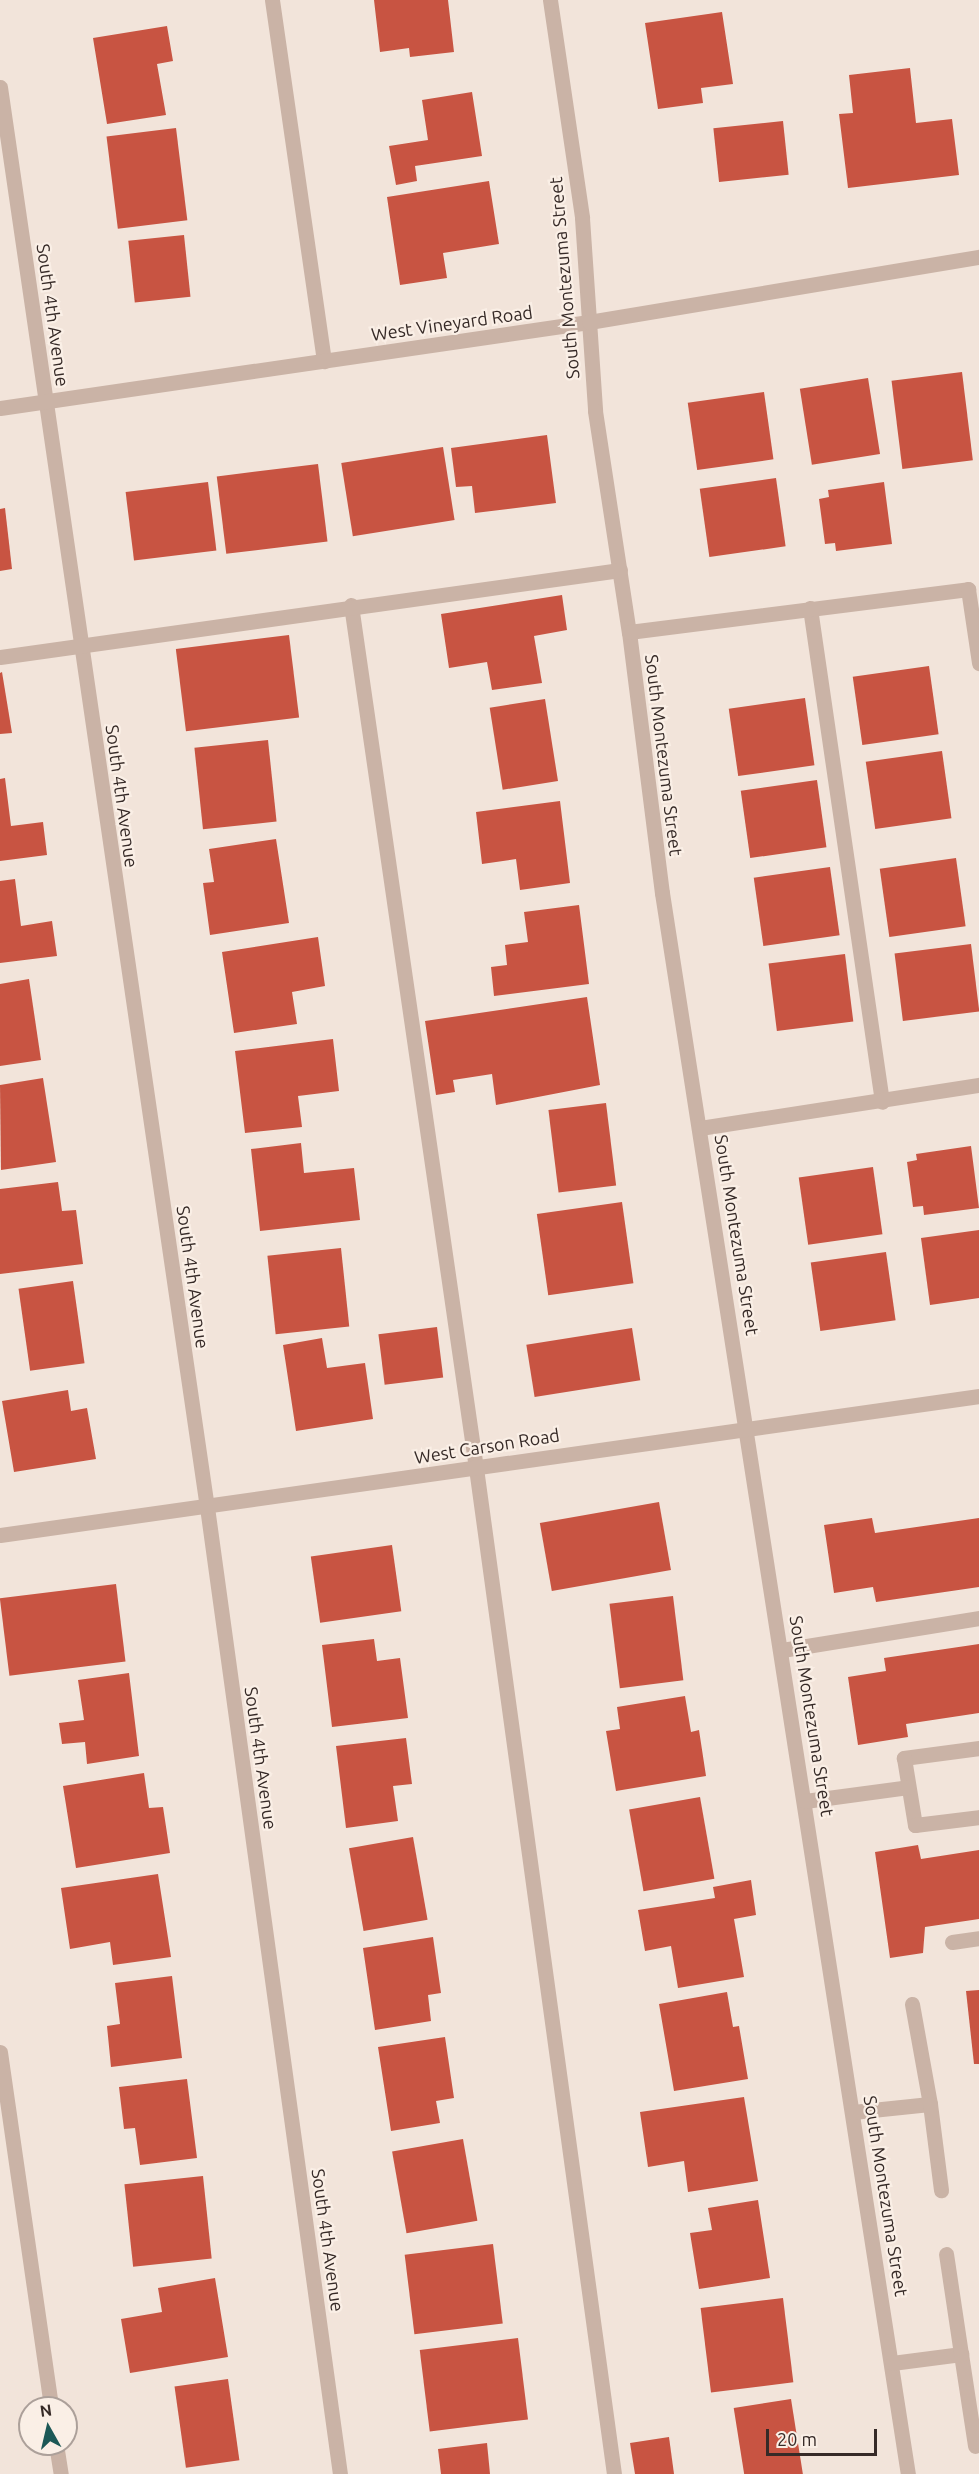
<!DOCTYPE html>
<style>
body{margin:0}
#map{position:relative;width:979px;height:2474px;overflow:hidden;background:#f2e4da;font-family:Ubuntu,sans-serif}
div>[style]{position:absolute}
.building>*{inset:0;background:#c85442;transform-origin:0 0}
.minor>*{height:15px;margin:-7.5px;padding:0 7.5px;transform-origin:7.5px;border-radius:7.5px;background:#cab3a6}
span{translate:-50% -50%;white-space:nowrap;text-align:center;line-height:1.15;-webkit-text-stroke:4.5px #faefe6;paint-order:stroke}
.street-label{font-size:18px;color:#362a27}
.north{position:absolute;left:18px;top:2396px;width:60px;height:60px;box-sizing:border-box;background:#faefe6;border:2px solid #aca09a;border-radius:50%;rotate:352deg;font-size:16px;font-weight:700;line-height:24px;text-align:center;color:#362a27}
.north::after{content:'';display:block;margin:auto;width:21px;height:27px;background:#1c5856;clip-path:polygon(50% 0,100% 100%,50% 72%,0 100%)}
.scale{position:absolute;left:766px;top:2429px;width:111px;height:27px;box-sizing:border-box;border:3px solid #362a27;border-top:0;padding-left:8px;font-size:18px;line-height:21px;white-space:nowrap;color:#362a27;-webkit-text-stroke:4px #faefe6;paint-order:stroke}
</style>
<div id="map">
<div class="building">
<div style="clip-path:polygon(374px 0,448px 0,454px 52px,410px 57px,409px 48px,380px 52px)"></div>
<div style="clip-path:polygon(722px 12px,733px 84px,701px 88px,703px 103px,658px 109px,645px 23px)"></div>
<div style="clip-path:polygon(167px 26px,173px 61px,157px 64px,166px 115px,107px 124px,93px 38px)"></div>
<div style="clip-path:polygon(910px 68px,916px 123px,952px 119px,959px 175px,848px 188px,839px 114px,853px 113px,849px 75px)"></div>
<div style="clip-path:polygon(472px 92px,482px 156px,415px 166px,417px 181px,396px 185px,389px 146px,428px 140px,422px 100px)"></div>
<div style="left:783px;top:121px;width:54px;height:70px;rotate:84deg"></div>
<div style="left:176px;top:128px;width:93px;height:70px;rotate:83deg"></div>
<div style="clip-path:polygon(489px 181px,499px 244px,443px 253px,447px 278px,400px 285px,387px 197px)"></div>
<div style="left:184px;top:235px;width:62px;height:56px;rotate:84deg"></div>
<div style="left:962px;top:372px;width:89px;height:71px;rotate:83deg"></div>
<div style="left:868px;top:378px;width:77px;height:69px;rotate:81deg"></div>
<div style="left:764px;top:392px;width:68px;height:77px;rotate:82deg"></div>
<div style="clip-path:polygon(547px 435px,556px 503px,475px 513px,472px 486px,456px 487px,451px 448px)"></div>
<div style="left:443px;top:447px;width:74px;height:103px;rotate:81deg"></div>
<div style="left:318px;top:464px;width:78px;height:102px;rotate:83deg"></div>
<div style="left:776px;top:478px;width:69px;height:77px;rotate:82deg"></div>
<div style="left:208px;top:482px;width:69px;height:83px;rotate:83deg"></div>
<div style="clip-path:polygon(884px 482px,892px 544px,836px 551px,835px 543px,825px 544px,819px 499px,829px 497px,828px 490px)"></div>
<div style="clip-path:polygon(5px 508px,12px 569px,0 571px,0 509px)"></div>
<div style="clip-path:polygon(562px 595px,567px 630px,534px 636px,542px 683px,492px 690px,487px 662px,449px 668px,441px 614px)"></div>
<div style="left:289px;top:635px;width:83px;height:114px;rotate:83deg"></div>
<div style="left:929px;top:666px;width:69px;height:77px;rotate:82deg"></div>
<div style="clip-path:polygon(2px 672px,12px 733px,0 734px,0 673px)"></div>
<div style="left:805px;top:698px;width:68px;height:77px;rotate:82deg"></div>
<div style="left:545px;top:699px;width:83px;height:56px;rotate:81deg"></div>
<div style="left:268px;top:740px;width:82px;height:74px;rotate:84deg"></div>
<div style="left:942px;top:751px;width:68px;height:77px;rotate:82deg"></div>
<div style="clip-path:polygon(5px 778px,11px 826px,43px 822px,47px 855px,0 861px,0 779px)"></div>
<div style="left:817px;top:780px;width:68px;height:77px;rotate:82deg"></div>
<div style="clip-path:polygon(560px 801px,570px 883px,520px 890px,516px 859px,482px 864px,476px 812px)"></div>
<div style="clip-path:polygon(276px 839px,289px 923px,210px 935px,203px 883px,214px 882px,209px 849px)"></div>
<div style="left:956px;top:858px;width:69px;height:77px;rotate:82deg"></div>
<div style="left:830px;top:867px;width:69px;height:77px;rotate:82deg"></div>
<div style="clip-path:polygon(15px 879px,21px 926px,52px 921px,57px 956px,0 963px,0 881px)"></div>
<div style="clip-path:polygon(579px 905px,589px 984px,494px 996px,491px 967px,507px 965px,505px 945px,528px 942px,524px 912px)"></div>
<div style="clip-path:polygon(318px 937px,325px 986px,292px 992px,297px 1024px,234px 1033px,222px 952px)"></div>
<div style="left:971px;top:944px;width:68px;height:77px;rotate:83deg"></div>
<div style="left:845px;top:954px;width:68px;height:77px;rotate:83deg"></div>
<div style="clip-path:polygon(29px 979px,41px 1060px,0 1066px,0 984px)"></div>
<div style="clip-path:polygon(587px 997px,600px 1085px,496px 1105px,492px 1074px,453px 1080px,455px 1092px,436px 1095px,425px 1021px)"></div>
<div style="clip-path:polygon(333px 1039px,339px 1091px,298px 1096px,302px 1127px,245px 1133px,235px 1051px)"></div>
<div style="clip-path:polygon(43px 1078px,56px 1162px,1px 1170px,0 1085px)"></div>
<div style="left:606px;top:1103px;width:83px;height:58px;rotate:83deg"></div>
<div style="clip-path:polygon(301px 1143px,304px 1173px,354px 1168px,360px 1220px,260px 1231px,251px 1149px)"></div>
<div style="clip-path:polygon(971px 1146px,979px 1208px,924px 1215px,923px 1206px,913px 1207px,907px 1162px,917px 1160px,916px 1154px)"></div>
<div style="left:873px;top:1167px;width:68px;height:75px;rotate:82deg"></div>
<div style="clip-path:polygon(58px 1182px,62px 1211px,76px 1210px,83px 1264px,0 1274px,0 1189px)"></div>
<div style="left:622px;top:1202px;width:82px;height:86px;rotate:82deg"></div>
<div style="clip-path:polygon(979px 1230px,979px 1298px,930px 1305px,921px 1238px)"></div>
<div style="left:341px;top:1248px;width:79px;height:74px;rotate:84deg"></div>
<div style="left:886px;top:1252px;width:69px;height:76px;rotate:82deg"></div>
<div style="left:73px;top:1281px;width:83px;height:55px;rotate:82deg"></div>
<div style="left:437px;top:1327px;width:51px;height:59px;rotate:83deg"></div>
<div style="left:632px;top:1328px;width:53px;height:107px;rotate:81deg"></div>
<div style="clip-path:polygon(322px 1338px,327px 1368px,365px 1363px,373px 1419px,296px 1431px,283px 1345px)"></div>
<div style="clip-path:polygon(68px 1390px,71px 1411px,87px 1408px,96px 1459px,14px 1472px,2px 1401px)"></div>
<div style="left:659px;top:1502px;width:69px;height:121px;rotate:80deg"></div>
<div style="clip-path:polygon(872px 1518px,875px 1533px,979px 1518px,979px 1587px,876px 1602px,873px 1587px,834px 1593px,824px 1525px)"></div>
<div style="left:392px;top:1545px;width:67px;height:82px;rotate:82deg"></div>
<div style="left:116px;top:1584px;width:78px;height:117px;rotate:83deg"></div>
<div style="left:673px;top:1596px;width:85px;height:64px;rotate:83deg"></div>
<div style="clip-path:polygon(374px 1639px,377px 1661px,400px 1658px,408px 1718px,332px 1727px,322px 1645px)"></div>
<div style="clip-path:polygon(979px 1644px,979px 1713px,906px 1724px,908px 1737px,858px 1745px,848px 1677px,886px 1671px,884px 1658px)"></div>
<div style="clip-path:polygon(129px 1673px,139px 1756px,87px 1764px,85px 1742px,62px 1744px,59px 1723px,84px 1720px,78px 1680px)"></div>
<div style="clip-path:polygon(685px 1696px,691px 1732px,699px 1730px,706px 1776px,616px 1791px,606px 1731px,620px 1729px,617px 1707px)"></div>
<div style="clip-path:polygon(406px 1738px,412px 1784px,393px 1786px,398px 1821px,346px 1828px,336px 1746px)"></div>
<div style="clip-path:polygon(144px 1773px,149px 1808px,163px 1807px,170px 1853px,76px 1868px,63px 1786px)"></div>
<div style="left:700px;top:1797px;width:83px;height:72px;rotate:80deg"></div>
<div style="left:413px;top:1837px;width:84px;height:65px;rotate:80deg"></div>
<div style="clip-path:polygon(918px 1845px,921px 1859px,979px 1850px,979px 1919px,925px 1927px,923px 1953px,890px 1958px,875px 1852px)"></div>
<div style="clip-path:polygon(158px 1874px,171px 1957px,113px 1965px,110px 1942px,70px 1949px,61px 1888px)"></div>
<div style="clip-path:polygon(751px 1880px,756px 1915px,734px 1919px,744px 1977px,678px 1988px,671px 1946px,645px 1951px,638px 1910px,715px 1898px,713px 1887px)"></div>
<div style="clip-path:polygon(433px 1937px,441px 1993px,428px 1995px,431px 2021px,375px 2030px,363px 1948px)"></div>
<div style="clip-path:polygon(172px 1976px,182px 2058px,111px 2067px,107px 2026px,120px 2024px,115px 1983px)"></div>
<div style="clip-path:polygon(979px 1990px,979px 2064px,974px 2064px,966px 1991px)"></div>
<div style="clip-path:polygon(727px 1992px,733px 2027px,739px 2026px,748px 2079px,674px 2091px,659px 2004px)"></div>
<div style="clip-path:polygon(445px 2037px,454px 2098px,436px 2101px,440px 2123px,391px 2131px,378px 2047px)"></div>
<div style="clip-path:polygon(187px 2079px,197px 2158px,140px 2165px,135px 2128px,124px 2129px,119px 2087px)"></div>
<div style="clip-path:polygon(744px 2097px,758px 2181px,688px 2192px,684px 2161px,648px 2167px,640px 2112px)"></div>
<div style="left:463px;top:2139px;width:83px;height:72px;rotate:80deg"></div>
<div style="left:203px;top:2176px;width:83px;height:79px;rotate:84deg"></div>
<div style="clip-path:polygon(758px 2200px,770px 2278px,699px 2289px,690px 2233px,712px 2230px,708px 2208px)"></div>
<div style="left:493px;top:2244px;width:80px;height:89px;rotate:83deg"></div>
<div style="clip-path:polygon(215px 2278px,228px 2357px,130px 2373px,121px 2319px,162px 2312px,158px 2288px)"></div>
<div style="left:783px;top:2298px;width:85px;height:83px;rotate:83deg"></div>
<div style="left:518px;top:2338px;width:82px;height:99px;rotate:83deg"></div>
<div style="left:228px;top:2379px;width:82px;height:54px;rotate:82deg"></div>
<div style="left:791px;top:2399px;width:76px;height:58px;rotate:81deg"></div>
<div style="clip-path:polygon(669px 2437px,674px 2474px,635px 2474px,630px 2443px)"></div>
<div style="clip-path:polygon(487px 2443px,490px 2474px,441px 2474px,438px 2449px)"></div>
</div>
<div class="minor">
<div style="left:272px;top:0;width:365px;rotate:81.8deg"></div>
<div style="left:550px;top:0;width:220px;rotate:81.6deg"></div>
<div style="left:582px;top:218px;width:193px;rotate:86.1deg"></div>
<div style="left:595px;top:411px;width:224px;rotate:81.3deg"></div>
<div style="left:629px;top:632px;width:263px;rotate:82.8deg"></div>
<div style="left:662px;top:893px;width:1600px;rotate:81.16deg"></div>
<div style="left:0;top:87px;width:1435px;rotate:81.71deg"></div>
<div style="left:207px;top:1507px;width:976px;rotate:82.17deg"></div>
<div style="left:0;top:408px;width:595px;rotate:-8.31deg"></div>
<div style="left:589px;top:322px;width:395px;rotate:-9.5deg"></div>
<div style="left:351px;top:605px;width:872px;rotate:81.76deg"></div>
<div style="left:476px;top:1468px;width:1015px;rotate:82.19deg"></div>
<div style="left:810px;top:608px;width:499px;rotate:81.7deg"></div>
<div style="left:629px;top:632px;width:342px;rotate:-7.2deg"></div>
<div style="left:968px;top:589px;width:75px;rotate:81.5deg"></div>
<div style="left:0;top:657px;width:626px;rotate:-7.99deg"></div>
<div style="left:700px;top:1128px;width:282px;rotate:-8.8deg"></div>
<div style="left:0;top:1535px;width:989px;rotate:-8.08deg"></div>
<div style="left:782px;top:1650px;width:200px;rotate:-9.2deg"></div>
<div style="left:979px;top:1748px;width:76px;rotate:172.4deg"></div>
<div style="left:904px;top:1758px;width:68px;rotate:80.7deg"></div>
<div style="left:915px;top:1825px;width:64px;rotate:-7.1deg"></div>
<div style="left:805px;top:1801px;width:104px;rotate:-7.7deg"></div>
<div style="left:952px;top:1942px;width:27px;rotate:-8deg"></div>
<div style="left:912px;top:2004px;width:102px;rotate:79.8deg"></div>
<div style="left:0;top:2052px;width:360px;rotate:81.8deg"></div>
<div style="left:853px;top:2112px;width:77px;rotate:-5.9deg"></div>
<div style="left:930px;top:2104px;width:87px;rotate:82.7deg"></div>
<div style="left:961px;top:2354px;width:93px;rotate:81.3deg"></div>
<div style="left:892px;top:2363px;width:70px;rotate:-7.4deg"></div>
<div style="left:961px;top:2354px;width:101px;rotate:-98.5deg"></div>
<div style="left:56px;top:2444px;width:30px;rotate:81deg"></div>
</div>
<div class="street-label">
<span style="left:564px;top:278px;rotate:-95deg">South Montezuma Street</span>
<span style="left:53px;top:315px;rotate:82deg">South 4th Avenue</span>
<span style="left:452px;top:323px;rotate:-8deg">West Vineyard Road</span>
<span style="left:664px;top:755px;rotate:83deg">South Montezuma Street</span>
<span style="left:122px;top:796px;rotate:82deg">South 4th Avenue</span>
<span style="left:737px;top:1235px;rotate:81deg">South Montezuma Street</span>
<span style="left:193px;top:1277px;rotate:82deg">South 4th Avenue</span>
<span style="left:487px;top:1446px;rotate:-9deg">West Carson Road</span>
<span style="left:812px;top:1716px;rotate:81deg">South Montezuma Street</span>
<span style="left:261px;top:1758px;rotate:82deg">South 4th Avenue</span>
<span style="left:886px;top:2196px;rotate:81deg">South Montezuma Street</span>
<span style="left:328px;top:2240px;rotate:82deg">South 4th Avenue</span>
</div>
<div class="north">N</div>
<div class="scale">20 m</div>
</div>
